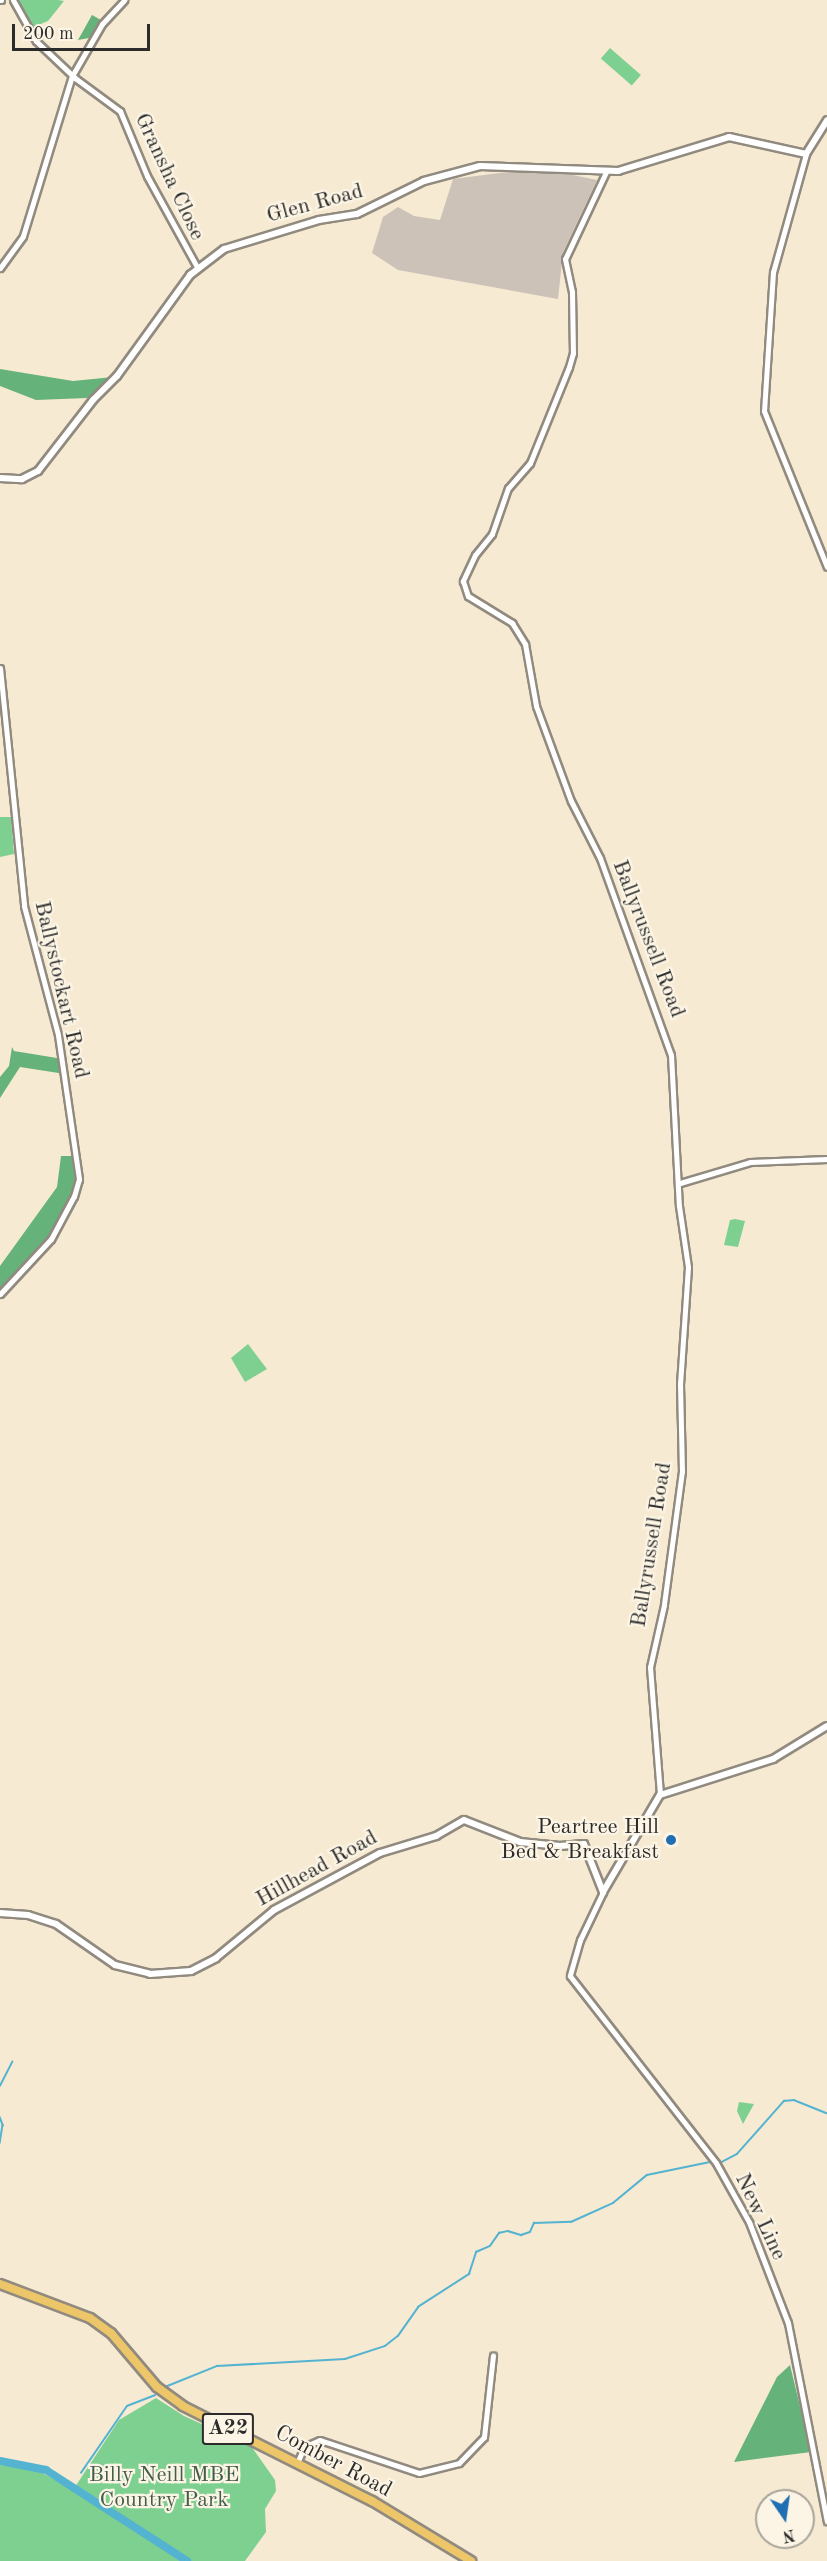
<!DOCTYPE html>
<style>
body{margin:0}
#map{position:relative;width:827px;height:2561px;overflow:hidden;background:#f7ead3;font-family:"Old Standard TT",serif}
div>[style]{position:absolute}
.industrial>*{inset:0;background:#ccc2b8}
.green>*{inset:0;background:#7ed091;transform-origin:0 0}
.forest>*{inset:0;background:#66b27b}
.stream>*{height:1.5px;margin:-0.75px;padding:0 0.75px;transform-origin:0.75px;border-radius:0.75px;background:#53b3d1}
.river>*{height:8px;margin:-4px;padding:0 4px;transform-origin:4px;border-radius:4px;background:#53b3d1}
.roads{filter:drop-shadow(2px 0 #918a7f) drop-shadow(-2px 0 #918a7f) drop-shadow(0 2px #918a7f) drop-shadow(0 -2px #918a7f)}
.minor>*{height:5px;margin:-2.5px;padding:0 2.5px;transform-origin:2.5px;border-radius:2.5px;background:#fff}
.tertiary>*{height:6px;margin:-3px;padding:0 3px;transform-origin:3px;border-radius:3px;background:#fff}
.trunk>*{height:8px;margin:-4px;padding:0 4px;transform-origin:4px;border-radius:4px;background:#ecc669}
.dots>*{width:16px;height:16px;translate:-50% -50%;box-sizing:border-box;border:3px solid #fcf5e5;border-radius:50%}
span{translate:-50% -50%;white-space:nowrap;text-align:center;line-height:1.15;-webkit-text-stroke:4.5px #fcf5e5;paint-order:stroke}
.shield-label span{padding:2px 4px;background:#fcf5e5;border:2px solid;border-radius:4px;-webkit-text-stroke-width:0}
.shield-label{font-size:21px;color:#2b2b2b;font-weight:700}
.street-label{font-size:22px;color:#2b2b2b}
.poi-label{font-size:22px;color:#2b2b2b}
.right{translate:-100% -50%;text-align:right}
.park-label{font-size:22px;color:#445d4a}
.north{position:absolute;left:755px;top:2489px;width:60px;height:60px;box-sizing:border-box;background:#fcf5e5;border:2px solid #a8a49b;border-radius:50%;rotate:167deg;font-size:16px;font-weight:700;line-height:24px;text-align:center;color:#2b2b2b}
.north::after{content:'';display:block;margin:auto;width:21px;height:27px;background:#1f6fb2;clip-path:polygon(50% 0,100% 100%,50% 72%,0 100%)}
.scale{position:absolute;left:12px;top:24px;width:138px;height:27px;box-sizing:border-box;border:3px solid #2b2b2b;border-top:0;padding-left:8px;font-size:18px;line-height:21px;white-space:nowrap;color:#2b2b2b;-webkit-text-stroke:4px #fcf5e5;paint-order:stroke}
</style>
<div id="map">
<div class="industrial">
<div style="clip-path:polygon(507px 172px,568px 174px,597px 180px,563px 252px,558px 299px,398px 270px,372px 253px,383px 217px,398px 207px,414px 216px,440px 220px,453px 179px)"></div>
</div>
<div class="green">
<div style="clip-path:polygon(17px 0,58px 0,64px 1px,48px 21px,31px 28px)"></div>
<div style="left:610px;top:48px;width:41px;height:14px;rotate:41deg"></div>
<div style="clip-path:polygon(0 817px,11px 817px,14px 854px,0 857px)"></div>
<div style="clip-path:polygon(735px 1219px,745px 1221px,738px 1247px,724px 1245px,730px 1220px)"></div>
<div style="clip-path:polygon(248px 1344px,267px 1369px,245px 1382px,231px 1358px)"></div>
<div style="clip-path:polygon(739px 2102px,754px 2104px,743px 2124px,737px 2111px)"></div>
<div style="clip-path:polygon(156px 2398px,184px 2416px,251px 2446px,275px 2480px,276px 2491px,265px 2509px,266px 2532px,245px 2561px,0 2561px,0 2465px,37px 2470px,73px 2490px,119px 2420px)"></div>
</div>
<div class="forest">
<div style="clip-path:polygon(92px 15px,101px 20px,89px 38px,78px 40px)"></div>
<div style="clip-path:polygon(0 369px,73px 381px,113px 377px,87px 398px,36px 400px,0 386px)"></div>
<div style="clip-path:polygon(12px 1047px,14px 1051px,63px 1059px,65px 1074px,20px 1067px,0 1098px,0 1077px,9px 1066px)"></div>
<div style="clip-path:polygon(61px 1156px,76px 1156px,75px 1193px,51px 1239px,0 1291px,0 1266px,57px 1187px)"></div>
<div style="clip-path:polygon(790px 2365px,811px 2452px,734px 2462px,777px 2377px)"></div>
</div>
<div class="stream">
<div style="left:0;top:2086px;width:27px;rotate:-63deg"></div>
<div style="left:0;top:2117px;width:9px;rotate:69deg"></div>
<div style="left:3px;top:2125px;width:18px;rotate:99deg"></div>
<div style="left:720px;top:2163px;width:19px;rotate:-28deg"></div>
<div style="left:737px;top:2154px;width:71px;rotate:-48.4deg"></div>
<div style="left:784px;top:2101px;width:10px;rotate:-6deg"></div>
<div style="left:794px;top:2100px;width:35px;rotate:22deg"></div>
<div style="left:165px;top:2387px;width:56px;rotate:-22deg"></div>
<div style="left:217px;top:2366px;width:128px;rotate:-3.1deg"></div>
<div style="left:345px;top:2359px;width:42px;rotate:-18deg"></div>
<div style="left:385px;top:2346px;width:16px;rotate:-38deg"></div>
<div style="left:398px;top:2336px;width:35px;rotate:-55deg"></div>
<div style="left:418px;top:2307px;width:61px;rotate:-32.9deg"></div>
<div style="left:469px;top:2274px;width:23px;rotate:-72deg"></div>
<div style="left:476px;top:2252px;width:15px;rotate:-23deg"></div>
<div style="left:490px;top:2246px;width:16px;rotate:-55deg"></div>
<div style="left:499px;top:2233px;width:9px;rotate:-13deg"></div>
<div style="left:508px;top:2231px;width:14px;rotate:17deg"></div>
<div style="left:521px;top:2235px;width:9px;rotate:-18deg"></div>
<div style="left:530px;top:2232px;width:10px;rotate:-66deg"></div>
<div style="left:534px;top:2223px;width:37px;rotate:-2deg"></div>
<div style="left:571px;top:2222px;width:46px;rotate:-24.3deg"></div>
<div style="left:613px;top:2203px;width:44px;rotate:-39.5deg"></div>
<div style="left:647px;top:2175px;width:64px;rotate:-11.7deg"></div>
<div style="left:81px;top:2473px;width:81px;rotate:-55.5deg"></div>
<div style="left:127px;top:2406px;width:30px;rotate:-21deg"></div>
</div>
<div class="river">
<div style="left:0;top:2461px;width:47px;rotate:11.1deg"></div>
<div style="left:46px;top:2470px;width:168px;rotate:32.8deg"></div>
</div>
<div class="roads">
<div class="minor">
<div style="left:0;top:0;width:1px"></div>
<div style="left:13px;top:0;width:47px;rotate:60.7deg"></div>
<div style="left:36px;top:41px;width:54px;rotate:43.5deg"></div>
<div style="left:75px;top:78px;width:56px;rotate:36.3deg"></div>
<div style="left:120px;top:111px;width:70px;rotate:67.4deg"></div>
<div style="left:147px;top:176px;width:104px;rotate:61.2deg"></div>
<div style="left:806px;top:154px;width:123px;rotate:105.6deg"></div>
<div style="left:773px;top:272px;width:139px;rotate:93.7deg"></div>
<div style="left:764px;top:411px;width:168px;rotate:68deg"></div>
<div style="left:606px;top:172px;width:96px;rotate:115.2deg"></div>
<div style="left:565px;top:259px;width:34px;rotate:78deg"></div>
<div style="left:572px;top:292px;width:61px;rotate:89.1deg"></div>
<div style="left:573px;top:353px;width:15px;rotate:106deg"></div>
<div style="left:569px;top:367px;width:104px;rotate:112.1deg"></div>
<div style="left:530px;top:463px;width:33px;rotate:131deg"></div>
<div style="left:508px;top:488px;width:49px;rotate:109.2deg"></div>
<div style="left:492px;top:534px;width:27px;rotate:129deg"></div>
<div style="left:475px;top:555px;width:29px;rotate:115deg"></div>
<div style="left:463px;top:581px;width:16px;rotate:72deg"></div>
<div style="left:468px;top:596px;width:52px;rotate:31.5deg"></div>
<div style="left:512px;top:623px;width:25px;rotate:58deg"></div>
<div style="left:525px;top:644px;width:63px;rotate:79.9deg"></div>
<div style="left:536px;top:706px;width:101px;rotate:69.8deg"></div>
<div style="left:571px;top:801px;width:64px;rotate:63deg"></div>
<div style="left:600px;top:858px;width:209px;rotate:70.2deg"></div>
<div style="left:671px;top:1055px;width:151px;rotate:87deg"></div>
<div style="left:679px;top:1206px;width:62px;rotate:81.6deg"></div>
<div style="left:688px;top:1267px;width:117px;rotate:93.9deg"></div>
<div style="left:680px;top:1384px;width:87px;rotate:88.7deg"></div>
<div style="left:682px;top:1471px;width:135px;rotate:97.7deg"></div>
<div style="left:664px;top:1605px;width:64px;rotate:102.7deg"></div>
<div style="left:650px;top:1667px;width:128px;rotate:85.5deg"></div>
<div style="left:0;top:268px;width:39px;rotate:-54deg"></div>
<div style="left:23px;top:236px;width:167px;rotate:-73deg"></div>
<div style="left:72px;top:76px;width:60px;rotate:-60deg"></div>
<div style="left:102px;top:24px;width:33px;rotate:-47deg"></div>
<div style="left:0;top:668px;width:239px;rotate:84.2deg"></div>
<div style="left:24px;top:906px;width:133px;rotate:75.2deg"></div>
<div style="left:58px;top:1035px;width:146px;rotate:81.7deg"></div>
<div style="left:79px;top:1179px;width:18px;rotate:106deg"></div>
<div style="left:74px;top:1196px;width:49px;rotate:118.1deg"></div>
<div style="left:51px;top:1239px;width:75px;rotate:132.8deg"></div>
<div style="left:680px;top:1183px;width:73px;rotate:-16.7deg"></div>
<div style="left:750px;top:1162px;width:77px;rotate:-2.2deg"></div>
<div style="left:603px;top:1892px;width:53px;rotate:115.6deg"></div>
<div style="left:580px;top:1940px;width:37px;rotate:106deg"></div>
<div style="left:570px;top:1976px;width:237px;rotate:52deg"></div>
<div style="left:716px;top:2163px;width:68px;rotate:60.8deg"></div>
<div style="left:749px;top:2222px;width:108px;rotate:68.9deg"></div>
<div style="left:788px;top:2323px;width:202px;rotate:78.9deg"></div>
<div style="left:297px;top:2463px;width:17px;rotate:-66deg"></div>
<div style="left:304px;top:2447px;width:17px;rotate:-24deg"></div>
<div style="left:320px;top:2440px;width:104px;rotate:18.4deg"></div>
<div style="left:419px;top:2473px;width:41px;rotate:-14deg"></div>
<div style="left:459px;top:2463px;width:36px;rotate:-46deg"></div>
<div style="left:484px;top:2437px;width:82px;rotate:-83.7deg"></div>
</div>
<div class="tertiary">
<div style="left:0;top:478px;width:22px;rotate:3deg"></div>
<div style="left:22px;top:479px;width:18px;rotate:-27deg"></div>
<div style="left:38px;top:471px;width:90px;rotate:-52.2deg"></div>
<div style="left:93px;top:400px;width:34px;rotate:-45deg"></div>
<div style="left:117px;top:376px;width:125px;rotate:-54.1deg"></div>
<div style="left:190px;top:275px;width:43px;rotate:-37.4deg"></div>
<div style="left:224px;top:249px;width:99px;rotate:-17deg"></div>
<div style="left:319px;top:220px;width:38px;rotate:-9deg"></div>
<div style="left:357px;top:214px;width:75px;rotate:-26.2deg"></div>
<div style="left:424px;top:181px;width:58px;rotate:-15deg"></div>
<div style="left:480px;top:166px;width:138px;rotate:2.1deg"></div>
<div style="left:618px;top:171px;width:116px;rotate:-17deg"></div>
<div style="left:729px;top:137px;width:79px;rotate:12.4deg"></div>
<div style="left:806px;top:154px;width:40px;rotate:-58deg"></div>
<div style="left:0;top:1913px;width:28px;rotate:4deg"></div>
<div style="left:28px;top:1915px;width:29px;rotate:18deg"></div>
<div style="left:56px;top:1924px;width:72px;rotate:34.8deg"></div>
<div style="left:115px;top:1965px;width:36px;rotate:14deg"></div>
<div style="left:150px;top:1974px;width:41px;rotate:-4.2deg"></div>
<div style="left:191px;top:1971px;width:28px;rotate:-27deg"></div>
<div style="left:216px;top:1958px;width:75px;rotate:-39.6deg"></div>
<div style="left:274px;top:1910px;width:120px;rotate:-28.3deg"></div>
<div style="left:380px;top:1853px;width:59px;rotate:-16.9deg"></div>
<div style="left:436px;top:1836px;width:32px;rotate:-30deg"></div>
<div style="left:464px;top:1820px;width:60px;rotate:21.4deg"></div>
<div style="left:520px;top:1842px;width:40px;rotate:5.7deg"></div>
<div style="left:560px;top:1846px;width:24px;rotate:-5deg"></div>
<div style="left:584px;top:1844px;width:52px;rotate:68.4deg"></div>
<div style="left:603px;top:1892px;width:113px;rotate:-59.6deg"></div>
<div style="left:660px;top:1795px;width:119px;rotate:-17.7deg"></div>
<div style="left:773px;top:1759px;width:63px;rotate:-31.4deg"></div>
</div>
<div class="trunk">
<div style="left:0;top:2284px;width:96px;rotate:20.7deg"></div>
<div style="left:90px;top:2318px;width:26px;rotate:36deg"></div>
<div style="left:111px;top:2333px;width:71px;rotate:49.6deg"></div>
<div style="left:157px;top:2387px;width:32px;rotate:36deg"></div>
<div style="left:183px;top:2406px;width:212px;rotate:26.7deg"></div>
<div style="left:372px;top:2501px;width:116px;rotate:31.2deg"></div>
</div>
</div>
<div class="dots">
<div style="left:671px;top:1840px;background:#1f6fb2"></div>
</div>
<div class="shield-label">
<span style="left:228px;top:2429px">A22</span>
</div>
<div class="street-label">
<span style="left:169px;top:177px;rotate:65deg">Gransha Close</span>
<span style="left:315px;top:204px;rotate:-15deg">Glen Road</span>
<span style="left:648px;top:939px;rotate:69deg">Ballyrussell Road</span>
<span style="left:61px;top:990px;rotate:77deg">Ballystockart Road</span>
<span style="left:652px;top:1545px;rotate:-81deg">Ballyrussell Road</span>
<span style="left:317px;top:1869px;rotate:-29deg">Hillhead Road</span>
<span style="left:760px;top:2217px;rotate:65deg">New Line</span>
<span style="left:333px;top:2462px;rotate:28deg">Comber Road</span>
</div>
<div class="poi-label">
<span class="right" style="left:659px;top:1840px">Peartree Hill<br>Bed &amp; Breakfast</span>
</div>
<div class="park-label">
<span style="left:164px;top:2488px">Billy Neill MBE<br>Country Park</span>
</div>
<div class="north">N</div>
<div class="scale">200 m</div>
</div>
